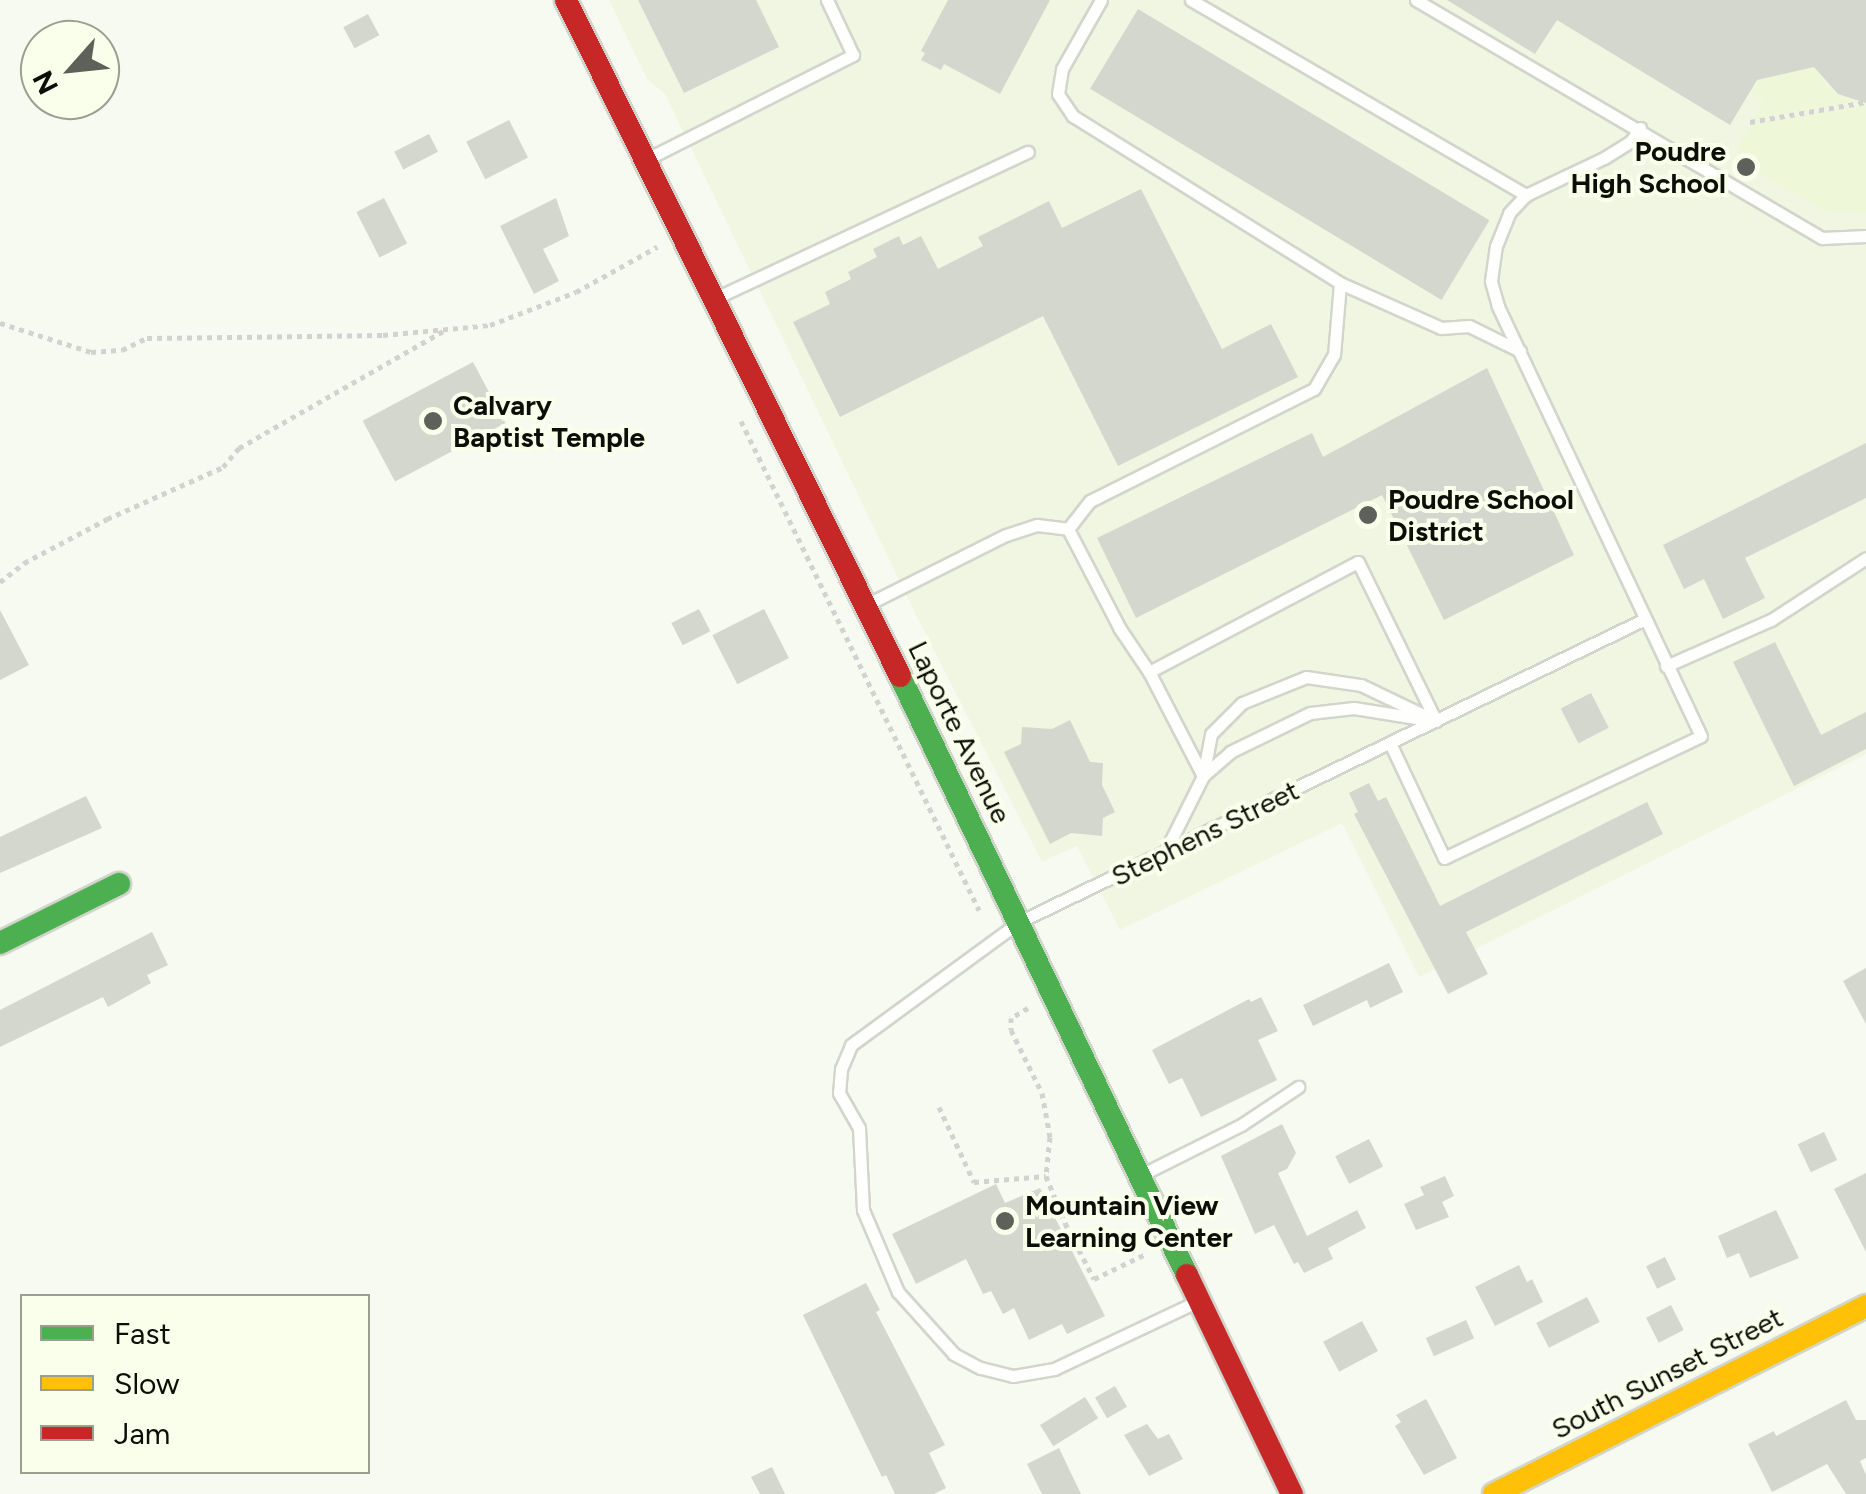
<!DOCTYPE html>
<style>
body{margin:0}
#map{position:relative;width:1866px;height:1494px;overflow:hidden;background:#f7faf0;font-family:Figtree,sans-serif}
div>[style]{position:absolute}
.built>*{inset:0;background:#f0f6e1}
.green>*{inset:0;background:#eef7d7}
.building>*{inset:0;background:#d4d7ce;transform-origin:0 0}
.path>*{height:5px;margin-top:-2.5px;transform-origin:0;background:repeating-linear-gradient(90deg,#d2d2d0 0 5px,transparent 0 10px)}
.roads{filter:drop-shadow(2px 0 #d2d5cb) drop-shadow(-2px 0 #d2d5cb) drop-shadow(0 2px #d2d5cb) drop-shadow(0 -2px #d2d5cb)}
.lane>*{height:11px;margin:-5.5px;padding:0 5.5px;transform-origin:5.5px;border-radius:5.5px;background:#fefefd}
.fast>*{height:22px;margin:-11px;padding:0 11px;transform-origin:11px;border-radius:11px;background:#4caf50}
.slow>*{height:22px;margin:-11px;padding:0 11px;transform-origin:11px;border-radius:11px;background:#ffc107}
.jam>*{height:22px;margin:-11px;padding:0 11px;transform-origin:11px;border-radius:11px;background:#c62828}
.dots>*{width:28px;height:28px;translate:-50% -50%;box-sizing:border-box;border:5px solid #f9ffeb;border-radius:50%}
span{translate:-50% -50%;white-space:nowrap;text-align:center;line-height:1.15;-webkit-text-stroke:8px #f9ffeb;paint-order:stroke}
.poi-label{font-size:28px;color:#0c0f07;font-weight:700}
.right{translate:-100% -50%;text-align:right}
.left{translate:0 -50%;text-align:left}
.street-label{font-size:28px;color:#0c0f07}
.legend{position:absolute;left:20px;top:1294px;width:350px;height:180px;box-sizing:border-box;background:#f9ffeb;border:2px solid #9a9f90;margin:0;padding:12px 18px;list-style:none;font-size:30px;color:#0c0f07}
.legend li{display:flex;align-items:center;gap:20px;height:50px}
.legend b{width:50px;border:2px solid #9a9f90}
.north{position:absolute;left:20px;top:20px;width:100px;height:100px;box-sizing:border-box;background:#f9ffeb;border:2px solid #9a9f90;border-radius:50%;rotate:243deg;font-size:28px;font-weight:700;line-height:40px;text-align:center;color:#0c0f07}
.north::after{content:'';display:block;margin:auto;width:35px;height:45px;background:#5e6159;clip-path:polygon(50% 0,100% 100%,50% 72%,0 100%)}
</style>
<div id="map">
<div class="built">
<div style="clip-path:polygon(609px 0,1866px 0,1866px 754px,1419px 977px,1342px 823px,1120px 930px,1077px 846px,1042px 862px,916px 615px,665px 94px,647px 79px)"></div>
</div>
<div class="green">
<div style="clip-path:polygon(1817px 66px,1826px 86px,1859px 101px,1753px 119px,1764px 101px,1750px 91px,1757px 80px)"></div>
<div style="clip-path:polygon(1866px 105px,1866px 214px,1826px 211px,1742px 163px,1738px 146px,1752px 124px)"></div>
</div>
<div class="building">
<div style="clip-path:polygon(638px 0,756px 0,779px 47px,684px 93px)"></div>
<div style="clip-path:polygon(948px 0,1050px 0,1000px 94px,944px 64px,941px 70px,921px 60px,925px 53px,921px 51px)"></div>
<div style="clip-path:polygon(1447px 0,1866px 0,1866px 103px,1838px 94px,1814px 67px,1757px 80px,1730px 125px,1557px 20px,1535px 54px)"></div>
<div style="left:1138px;top:9px;width:410px;height:93px;rotate:31deg"></div>
<div style="left:368px;top:14px;width:24px;height:28px;rotate:62deg"></div>
<div style="left:509px;top:120px;width:42px;height:48px;rotate:63deg"></div>
<div style="left:429px;top:134px;width:20px;height:39px;rotate:63deg"></div>
<div style="clip-path:polygon(1141px 189px,1222px 349px,1271px 324px,1298px 377px,1118px 466px,1043px 316px,840px 417px,793px 322px,830px 304px,825px 292px,851px 279px,848px 272px,877px 257px,873px 249px,899px 236px,903px 245px,921px 236px,938px 269px,983px 246px,978px 237px,1049px 201px,1062px 228px)"></div>
<div style="left:384px;top:198px;width:51px;height:31px;rotate:63deg"></div>
<div style="clip-path:polygon(556px 198px,569px 236px,543px 249px,559px 281px,534px 294px,500px 226px)"></div>
<div style="left:473px;top:362px;width:69px;height:125px;rotate:62deg"></div>
<div style="clip-path:polygon(1487px 368px,1574px 555px,1444px 620px,1382px 495px,1136px 618px,1097px 538px,1312px 433px,1323px 457px)"></div>
<div style="clip-path:polygon(1866px 443px,1866px 498px,1745px 558px,1765px 598px,1723px 619px,1704px 579px,1684px 589px,1663px 545px)"></div>
<div style="left:699px;top:609px;width:25px;height:31px;rotate:63deg"></div>
<div style="left:764px;top:609px;width:55px;height:58px;rotate:63deg"></div>
<div style="clip-path:polygon(0 610px,29px 665px,0 680px)"></div>
<div style="clip-path:polygon(1775px 642px,1821px 735px,1866px 712px,1866px 749px,1794px 786px,1733px 662px)"></div>
<div style="left:1591px;top:693px;width:39px;height:34px;rotate:63deg"></div>
<div style="clip-path:polygon(1070px 720px,1090px 762px,1103px 763px,1102px 785px,1115px 812px,1103px 818px,1102px 836px,1071px 833px,1050px 844px,1004px 752px,1021px 744px,1022px 727px,1052px 729px)"></div>
<div style="clip-path:polygon(1369px 783px,1378px 801px,1386px 797px,1440px 906px,1647px 802px,1663px 834px,1466px 932px,1488px 974px,1448px 994px,1354px 814px,1358px 812px,1349px 793px)"></div>
<div style="clip-path:polygon(86px 796px,102px 828px,0 873px,0 837px)"></div>
<div style="clip-path:polygon(152px 932px,168px 965px,147px 975px,151px 983px,108px 1007px,103px 997px,0 1047px,0 1010px)"></div>
<div style="clip-path:polygon(1389px 963px,1403px 992px,1370px 1008px,1367px 1000px,1313px 1026px,1303px 1005px)"></div>
<div style="clip-path:polygon(1866px 968px,1866px 1024px,1843px 981px)"></div>
<div style="clip-path:polygon(1261px 997px,1278px 1031px,1258px 1040px,1277px 1080px,1201px 1117px,1182px 1078px,1169px 1084px,1152px 1050px,1249px 999px,1251px 1002px)"></div>
<div style="clip-path:polygon(1282px 1124px,1296px 1153px,1287px 1169px,1278px 1173px,1307px 1236px,1357px 1210px,1366px 1228px,1328px 1248px,1333px 1259px,1304px 1273px,1298px 1262px,1294px 1264px,1274px 1225px,1255px 1234px,1221px 1156px)"></div>
<div style="left:1824px;top:1132px;width:31px;height:29px;rotate:65deg"></div>
<div style="left:1369px;top:1139px;width:31px;height:38px;rotate:63deg"></div>
<div style="clip-path:polygon(1866px 1173px,1866px 1252px,1834px 1189px)"></div>
<div style="clip-path:polygon(1445px 1176px,1454px 1196px,1442px 1202px,1449px 1217px,1416px 1230px,1404px 1204px,1424px 1195px,1420px 1187px)"></div>
<div style="clip-path:polygon(996px 1184px,1005px 1203px,1040px 1188px,1105px 1316px,1067px 1334px,1062px 1324px,1029px 1340px,1014px 1308px,1003px 1314px,991px 1291px,983px 1294px,966px 1259px,916px 1284px,892px 1234px)"></div>
<div style="clip-path:polygon(1776px 1210px,1799px 1258px,1750px 1278px,1739px 1253px,1727px 1258px,1718px 1236px)"></div>
<div style="left:1665px;top:1257px;width:25px;height:21px;rotate:64deg"></div>
<div style="clip-path:polygon(1519px 1265px,1527px 1282px,1532px 1279px,1543px 1302px,1495px 1326px,1475px 1287px)"></div>
<div style="clip-path:polygon(866px 1283px,880px 1310px,876px 1312px,945px 1445px,929px 1453px,946px 1488px,934px 1494px,895px 1494px,886px 1475px,882px 1477px,803px 1315px)"></div>
<div style="left:1587px;top:1297px;width:28px;height:57px;rotate:63deg"></div>
<div style="left:1671px;top:1305px;width:28px;height:28px;rotate:63deg"></div>
<div style="left:1466px;top:1320px;width:20px;height:44px;rotate:66deg"></div>
<div style="left:1362px;top:1321px;width:34px;height:44px;rotate:62deg"></div>
<div style="left:1115px;top:1386px;width:24px;height:23px;rotate:60deg"></div>
<div style="left:1085px;top:1397px;width:25px;height:53px;rotate:58deg"></div>
<div style="clip-path:polygon(1426px 1399px,1457px 1458px,1424px 1475px,1395px 1426px,1401px 1422px,1396px 1415px)"></div>
<div style="clip-path:polygon(1846px 1400px,1856px 1420px,1866px 1420px,1866px 1458px,1860px 1461px,1866px 1475px,1866px 1494px,1846px 1494px,1827px 1464px,1772px 1492px,1748px 1444px,1774px 1431px,1776px 1436px)"></div>
<div style="clip-path:polygon(1147px 1424px,1158px 1439px,1169px 1434px,1183px 1459px,1149px 1476px,1124px 1435px)"></div>
<div style="clip-path:polygon(1059px 1448px,1081px 1494px,1042px 1494px,1027px 1464px)"></div>
<div style="clip-path:polygon(772px 1467px,785px 1494px,760px 1494px,751px 1477px)"></div>
</div>
<div class="path">
<div style="left:1750px;top:122px;width:118px;rotate:-9.8deg"></div>
<div style="left:0;top:323px;width:96px;rotate:17.7deg"></div>
<div style="left:91px;top:352px;width:31px;rotate:-4deg"></div>
<div style="left:122px;top:350px;width:28px;rotate:-26deg"></div>
<div style="left:147px;top:338px;width:236px;rotate:-0.7deg"></div>
<div style="left:383px;top:335px;width:107px;rotate:-5.3deg"></div>
<div style="left:490px;top:325px;width:92px;rotate:-21deg"></div>
<div style="left:576px;top:292px;width:93px;rotate:-29.1deg"></div>
<div style="left:741px;top:421px;width:544px;rotate:64.05deg"></div>
<div style="left:0;top:582px;width:31px;rotate:-38deg"></div>
<div style="left:24px;top:563px;width:94px;rotate:-27.9deg"></div>
<div style="left:107px;top:519px;width:127px;rotate:-24.1deg"></div>
<div style="left:223px;top:467px;width:25px;rotate:-50deg"></div>
<div style="left:239px;top:448px;width:235px;rotate:-29.8deg"></div>
<div style="left:1028px;top:1008px;width:20px;rotate:150deg"></div>
<div style="left:1011px;top:1018px;width:12px;rotate:90deg"></div>
<div style="left:1011px;top:1030px;width:70px;rotate:63.8deg"></div>
<div style="left:1042px;top:1093px;width:45px;rotate:79.7deg"></div>
<div style="left:1050px;top:1137px;width:39px;rotate:96deg"></div>
<div style="left:1046px;top:1176px;width:51px;rotate:68deg"></div>
<div style="left:1065px;top:1223px;width:63px;rotate:62.6deg"></div>
<div style="left:1094px;top:1279px;width:58px;rotate:-25.7deg"></div>
<div style="left:939px;top:1107px;width:83px;rotate:65deg"></div>
<div style="left:974px;top:1182px;width:72px;rotate:-4.8deg"></div>
</div>
<div class="roads">
<div class="lane">
<div style="left:1101px;top:0;width:79px;rotate:119.5deg"></div>
<div style="left:1062px;top:69px;width:25px;rotate:99deg"></div>
<div style="left:1058px;top:94px;width:27px;rotate:56deg"></div>
<div style="left:1073px;top:116px;width:315px;rotate:32deg"></div>
<div style="left:1340px;top:283px;width:111px;rotate:24deg"></div>
<div style="left:1441px;top:328px;width:28px;rotate:-4deg"></div>
<div style="left:1469px;top:326px;width:57px;rotate:26.1deg"></div>
<div style="left:1191px;top:0;width:388px;rotate:30.2deg"></div>
<div style="left:1526px;top:195px;width:86px;rotate:-25.4deg"></div>
<div style="left:1604px;top:158px;width:32px;rotate:-32deg"></div>
<div style="left:1631px;top:141px;width:16px;rotate:-55deg"></div>
<div style="left:1416px;top:0;width:471px;rotate:30.4deg"></div>
<div style="left:1822px;top:238px;width:44px;rotate:-2.6deg"></div>
<div style="left:647px;top:159px;width:231px;rotate:-26.8deg"></div>
<div style="left:853px;top:55px;width:61px;rotate:-115.3deg"></div>
<div style="left:718px;top:297px;width:342px;rotate:-25.1deg"></div>
<div style="left:1068px;top:529px;width:36px;rotate:-52deg"></div>
<div style="left:1090px;top:501px;width:250px;rotate:-26.6deg"></div>
<div style="left:1314px;top:389px;width:39px;rotate:-60deg"></div>
<div style="left:1334px;top:355px;width:72px;rotate:-85.2deg"></div>
<div style="left:870px;top:603px;width:152px;rotate:-26.6deg"></div>
<div style="left:1006px;top:535px;width:33px;rotate:-18deg"></div>
<div style="left:1037px;top:525px;width:31px;rotate:7deg"></div>
<div style="left:1068px;top:529px;width:113px;rotate:62.5deg"></div>
<div style="left:1120px;top:629px;width:52px;rotate:56deg"></div>
<div style="left:1666px;top:666px;width:115px;rotate:-23.7deg"></div>
<div style="left:1771px;top:620px;width:113px;rotate:-33.1deg"></div>
<div style="left:1390px;top:743px;width:127px;rotate:64.8deg"></div>
<div style="left:1444px;top:858px;width:284px;rotate:-25.4deg"></div>
<div style="left:1701px;top:736px;width:476px;rotate:-115.3deg"></div>
<div style="left:1498px;top:306px;width:26px;rotate:-106deg"></div>
<div style="left:1491px;top:281px;width:35px;rotate:-82deg"></div>
<div style="left:1496px;top:246px;width:35px;rotate:-68deg"></div>
<div style="left:1509px;top:213px;width:25px;rotate:-47deg"></div>
<div style="left:1204px;top:775px;width:35px;rotate:-41deg"></div>
<div style="left:1230px;top:752px;width:89px;rotate:-26deg"></div>
<div style="left:1310px;top:713px;width:44px;rotate:-6.5deg"></div>
<div style="left:1354px;top:708px;width:69px;rotate:9.2deg"></div>
<div style="left:1203px;top:776px;width:43px;rotate:-79.2deg"></div>
<div style="left:1211px;top:734px;width:44px;rotate:-45deg"></div>
<div style="left:1242px;top:703px;width:69px;rotate:-22.1deg"></div>
<div style="left:1306px;top:677px;width:56px;rotate:8.3deg"></div>
<div style="left:1361px;top:685px;width:83px;rotate:25.6deg"></div>
<div style="left:1165px;top:852px;width:85px;rotate:-63.4deg"></div>
<div style="left:1203px;top:776px;width:117px;rotate:-117.4deg"></div>
<div style="left:1149px;top:672px;width:236px;rotate:-27.8deg"></div>
<div style="left:1358px;top:562px;width:177px;rotate:63.9deg"></div>
<div style="left:1141px;top:1175px;width:112px;rotate:-26.6deg"></div>
<div style="left:1241px;top:1125px;width:69px;rotate:-33.7deg"></div>
<div style="left:1196px;top:1302px;width:157px;rotate:154.7deg"></div>
<div style="left:1054px;top:1369px;width:42px;rotate:170.3deg"></div>
<div style="left:1013px;top:1376px;width:34px;rotate:-166deg"></div>
<div style="left:980px;top:1368px;width:30px;rotate:-152deg"></div>
<div style="left:954px;top:1354px;width:84px;rotate:-132.1deg"></div>
<div style="left:898px;top:1292px;width:89px;rotate:-113.1deg"></div>
<div style="left:863px;top:1210px;width:82px;rotate:-92.8deg"></div>
<div style="left:859px;top:1128px;width:40px;rotate:-119.7deg"></div>
<div style="left:839px;top:1093px;width:24px;rotate:-85deg"></div>
<div style="left:841px;top:1069px;width:26px;rotate:-67deg"></div>
<div style="left:851px;top:1045px;width:208px;rotate:-36.2deg"></div>
<div style="left:1019px;top:922px;width:695px;rotate:-25.83deg"></div>
</div>
<div class="fast">
<div style="left:900px;top:676px;width:664px;rotate:64.4deg"></div>
<div style="left:0;top:943px;width:133px;rotate:-26.4deg"></div>
</div>
<div class="slow">
<div style="left:1494px;top:1494px;width:417px;rotate:-26.8deg"></div>
</div>
<div class="jam">
<div style="left:566px;top:0;width:754px;rotate:63.71deg"></div>
<div style="left:1187px;top:1275px;width:243px;rotate:64.4deg"></div>
</div>
</div>
<div class="dots">
<div style="left:1746px;top:167px;background:#5e6159"></div>
<div style="left:433px;top:421px;background:#5e6159"></div>
<div style="left:1368px;top:515px;background:#5e6159"></div>
<div style="left:1005px;top:1221px;background:#5e6159"></div>
</div>
<div class="poi-label">
<span class="right" style="left:1726px;top:167px">Poudre<br>High School</span>
<span class="left" style="left:453px;top:421px">Calvary<br>Baptist Temple</span>
<span class="left" style="left:1388px;top:515px">Poudre School<br>District</span>
<span class="left" style="left:1025px;top:1221px">Mountain View<br>Learning Center</span>
</div>
<div class="street-label">
<span style="left:960px;top:732px;rotate:64deg">Laporte Avenue</span>
<span style="left:1205px;top:833px;rotate:-26deg">Stephens Street</span>
<span style="left:1667px;top:1373px;rotate:-27deg">South Sunset Street</span>
</div>
<ul class="legend">
<li><b style="height:12px;background:#4caf50"></b>Fast</li>
<li><b style="height:12px;background:#ffc107"></b>Slow</li>
<li><b style="height:12px;background:#c62828"></b>Jam</li>
</ul>
<div class="north">N</div>
</div>
